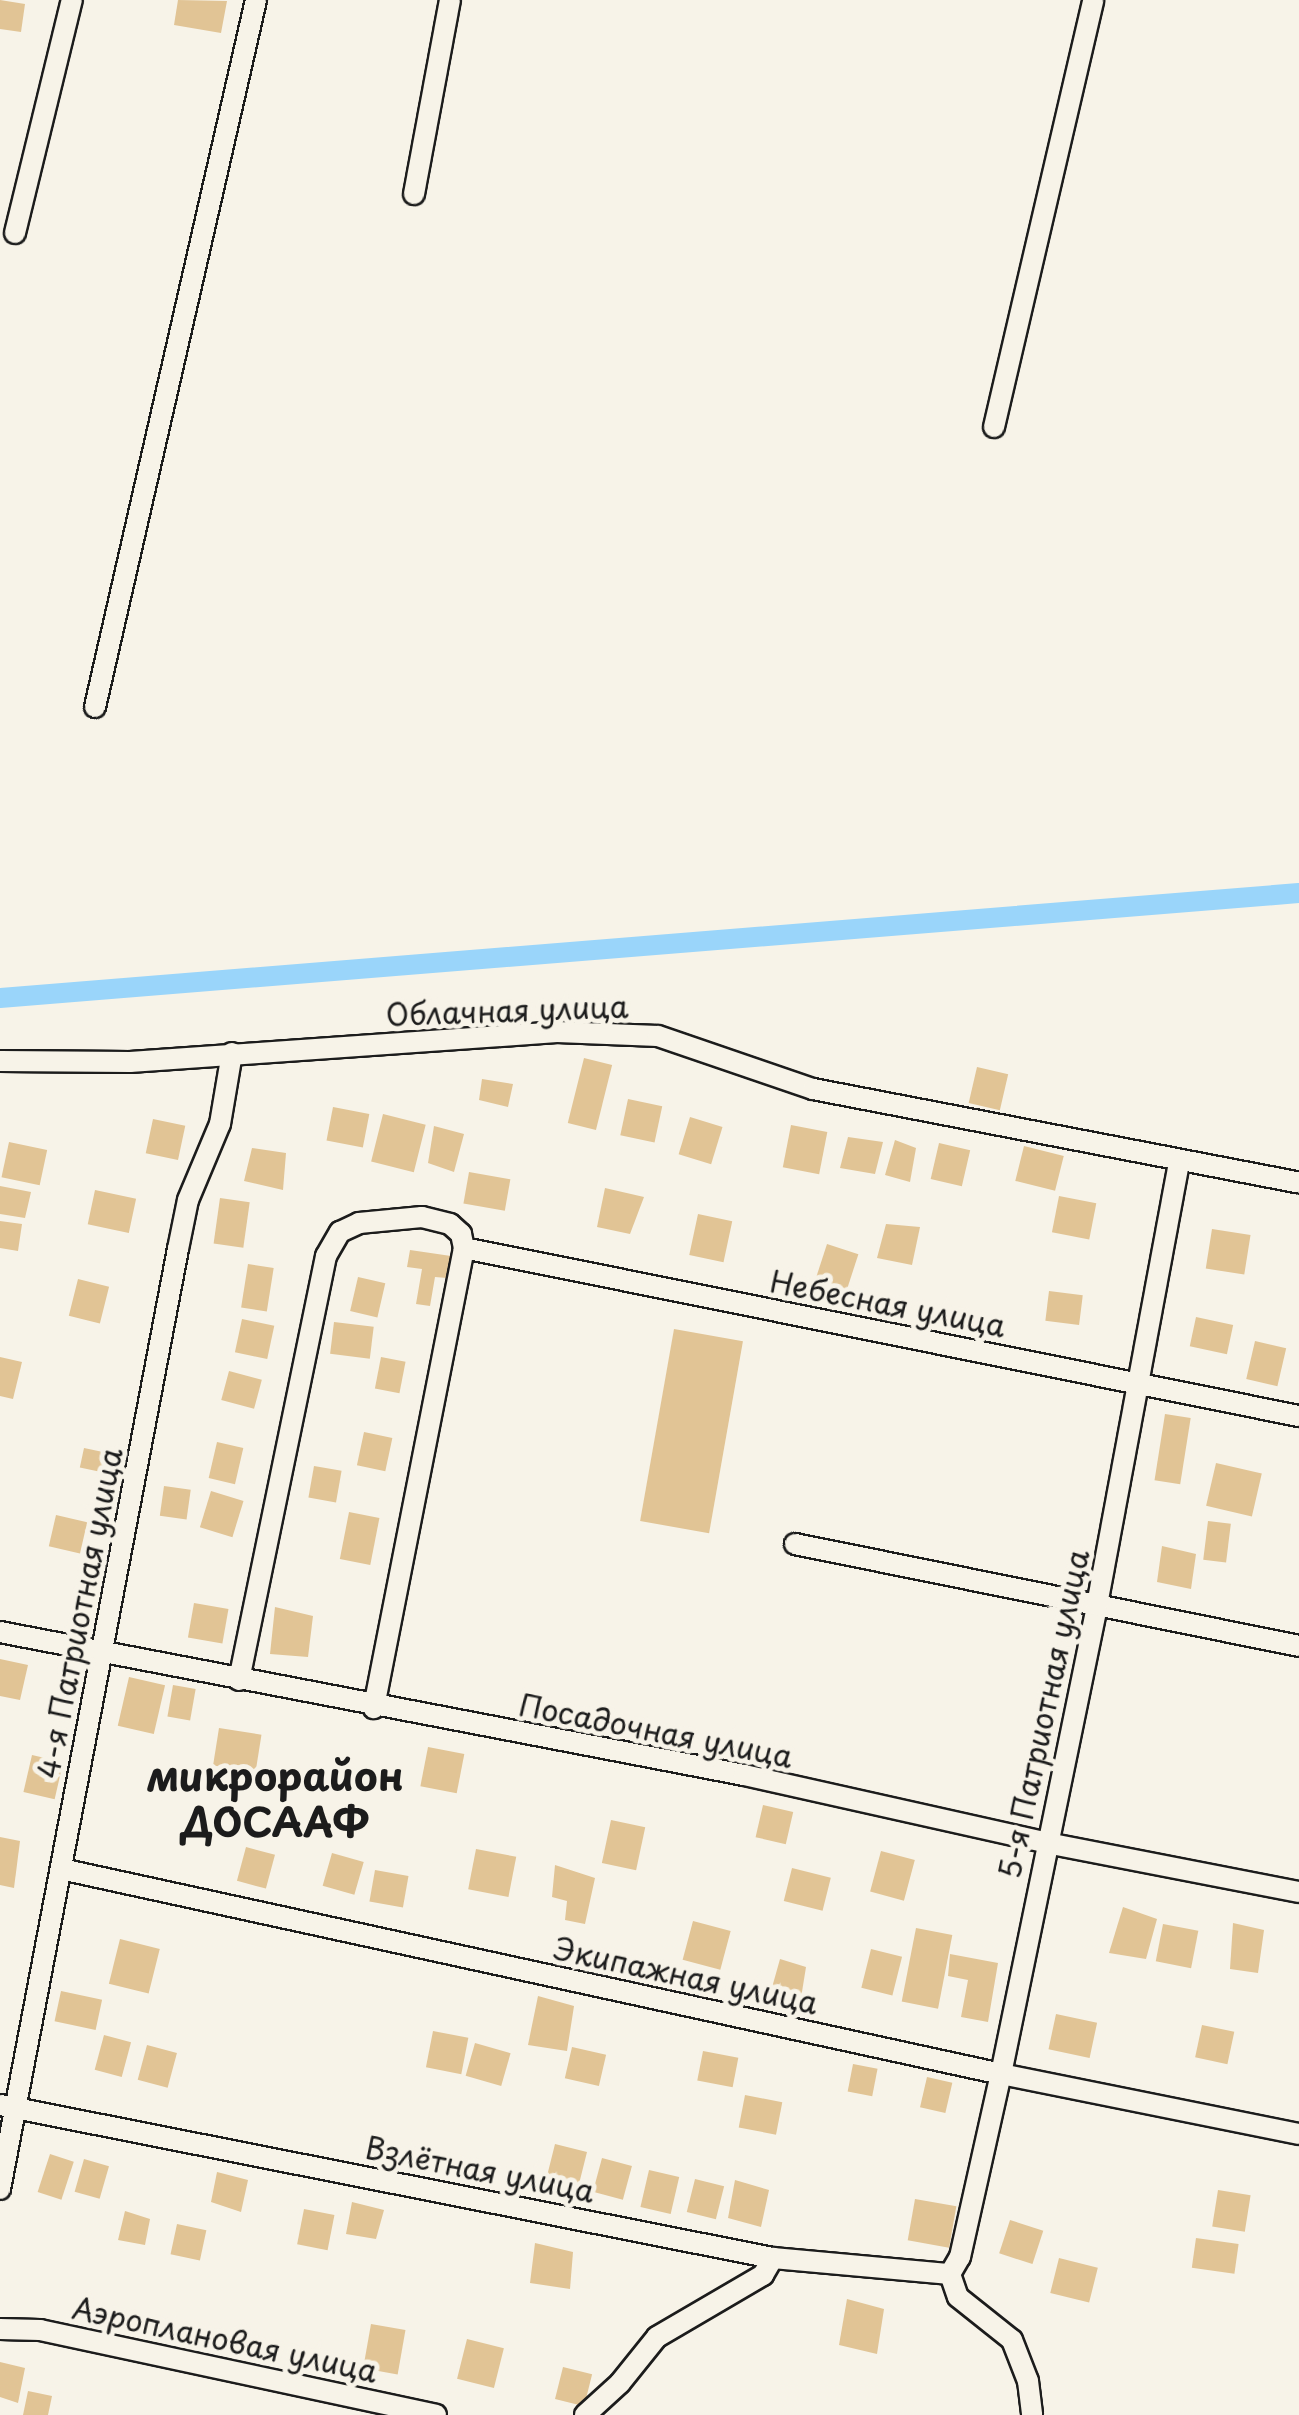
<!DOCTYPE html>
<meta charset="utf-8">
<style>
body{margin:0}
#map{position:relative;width:1299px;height:2415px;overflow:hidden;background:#f7f3e8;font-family:"Playpen Sans",sans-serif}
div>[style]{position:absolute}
.canal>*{height:20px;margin:-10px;padding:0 10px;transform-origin:10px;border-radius:10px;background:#9ad5fa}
.building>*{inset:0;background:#e1c495;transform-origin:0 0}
.roads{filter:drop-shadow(2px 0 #1c1c1c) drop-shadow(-2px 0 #1c1c1c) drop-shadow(0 2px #1c1c1c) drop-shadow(0 -2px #1c1c1c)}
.minor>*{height:20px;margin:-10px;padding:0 10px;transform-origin:10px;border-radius:10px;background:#f7f3e8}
span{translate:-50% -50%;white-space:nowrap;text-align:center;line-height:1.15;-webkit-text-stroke:10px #f7f3e8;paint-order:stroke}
.street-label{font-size:30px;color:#1c1c1c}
.district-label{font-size:40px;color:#1c1c1c;font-weight:700}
</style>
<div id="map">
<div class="canal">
<div style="left:0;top:998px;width:1303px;rotate:-4.62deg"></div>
</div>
<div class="building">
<div style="clip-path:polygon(0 0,25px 4px,21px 32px,0 29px)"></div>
<div style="clip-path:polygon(178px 0,227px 1px,221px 33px,174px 25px)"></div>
<div style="left:584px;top:1058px;width:29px;height:67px;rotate:14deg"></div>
<div style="left:977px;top:1067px;width:32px;height:37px;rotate:13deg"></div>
<div style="clip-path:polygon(482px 1079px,513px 1084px,508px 1107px,479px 1100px)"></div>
<div style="left:628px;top:1099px;width:35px;height:37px;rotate:12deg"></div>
<div style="left:333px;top:1107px;width:37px;height:34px;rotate:11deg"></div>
<div style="left:383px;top:1114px;width:44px;height:49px;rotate:14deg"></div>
<div style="left:690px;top:1117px;width:34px;height:39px;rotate:17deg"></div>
<div style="left:153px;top:1119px;width:33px;height:35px;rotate:12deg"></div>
<div style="left:791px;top:1125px;width:37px;height:43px;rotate:11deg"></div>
<div style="clip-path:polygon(434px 1126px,464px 1134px,454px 1172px,428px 1163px)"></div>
<div style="clip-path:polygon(848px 1137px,883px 1142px,875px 1174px,840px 1168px)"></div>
<div style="clip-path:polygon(895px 1140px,916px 1148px,910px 1182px,885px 1175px)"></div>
<div style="left:9px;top:1142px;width:39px;height:36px;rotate:12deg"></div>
<div style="left:939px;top:1143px;width:32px;height:37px;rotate:13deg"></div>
<div style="left:1024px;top:1146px;width:41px;height:36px;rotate:14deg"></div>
<div style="clip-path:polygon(252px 1148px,286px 1153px,283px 1190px,244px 1181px)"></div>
<div style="left:469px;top:1172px;width:42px;height:32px;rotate:10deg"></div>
<div style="clip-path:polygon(0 1186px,31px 1192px,25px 1218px,0 1214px)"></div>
<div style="clip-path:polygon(605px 1188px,644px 1197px,630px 1234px,597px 1227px)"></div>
<div style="left:95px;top:1190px;width:42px;height:35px;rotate:12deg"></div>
<div style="left:1059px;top:1196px;width:38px;height:37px;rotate:11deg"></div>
<div style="left:220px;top:1198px;width:30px;height:46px;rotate:8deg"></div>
<div style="left:698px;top:1214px;width:35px;height:42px;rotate:12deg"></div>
<div style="clip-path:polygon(0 1221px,22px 1224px,18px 1251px,0 1248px)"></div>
<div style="clip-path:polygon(886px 1224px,920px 1227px,912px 1265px,877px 1258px)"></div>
<div style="left:1212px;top:1229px;width:39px;height:40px;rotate:9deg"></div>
<div style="left:827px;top:1244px;width:33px;height:40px;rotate:18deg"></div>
<div style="clip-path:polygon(410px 1250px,451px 1256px,447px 1278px,435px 1277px,430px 1306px,416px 1304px,422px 1269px,407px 1267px)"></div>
<div style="left:248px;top:1264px;width:26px;height:44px;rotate:9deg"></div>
<div style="left:358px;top:1277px;width:28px;height:35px;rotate:13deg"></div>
<div style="left:78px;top:1279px;width:32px;height:38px;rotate:14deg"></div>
<div style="left:1049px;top:1291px;width:34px;height:30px;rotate:7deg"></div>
<div style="left:1196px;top:1317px;width:38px;height:30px;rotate:12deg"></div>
<div style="left:242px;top:1319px;width:33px;height:34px;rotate:12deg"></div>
<div style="left:334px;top:1322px;width:40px;height:32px;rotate:7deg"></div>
<div style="left:674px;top:1329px;width:70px;height:195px;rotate:10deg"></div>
<div style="left:1255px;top:1341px;width:32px;height:39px;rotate:13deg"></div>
<div style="clip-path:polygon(0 1357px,22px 1362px,13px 1399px,0 1396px)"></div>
<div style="left:381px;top:1357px;width:25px;height:32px;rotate:11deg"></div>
<div style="left:229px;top:1371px;width:34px;height:30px;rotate:15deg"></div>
<div style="left:1165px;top:1414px;width:26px;height:67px;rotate:9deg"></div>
<div style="left:364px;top:1432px;width:29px;height:34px;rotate:12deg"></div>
<div style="left:217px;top:1442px;width:27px;height:37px;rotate:13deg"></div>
<div style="left:84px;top:1448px;width:29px;height:20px;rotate:12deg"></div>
<div style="left:1216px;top:1463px;width:47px;height:44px;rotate:13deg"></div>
<div style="left:314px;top:1466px;width:28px;height:32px;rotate:10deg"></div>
<div style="left:164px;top:1486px;width:27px;height:30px;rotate:8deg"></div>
<div style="left:211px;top:1491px;width:34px;height:38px;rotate:17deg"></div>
<div style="left:349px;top:1512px;width:31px;height:48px;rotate:11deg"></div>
<div style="left:56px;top:1515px;width:32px;height:32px;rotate:13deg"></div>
<div style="left:1208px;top:1521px;width:23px;height:39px;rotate:7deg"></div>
<div style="clip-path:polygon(1162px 1546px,1196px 1554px,1191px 1589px,1157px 1582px)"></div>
<div style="left:194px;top:1603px;width:35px;height:35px;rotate:10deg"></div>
<div style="clip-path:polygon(275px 1607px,313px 1616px,308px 1657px,270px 1654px)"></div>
<div style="clip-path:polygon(0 1659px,28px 1665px,20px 1700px,0 1696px)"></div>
<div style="left:129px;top:1677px;width:37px;height:50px;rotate:13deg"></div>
<div style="left:173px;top:1685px;width:23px;height:32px;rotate:10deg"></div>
<div style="left:219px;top:1728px;width:43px;height:38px;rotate:9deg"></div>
<div style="left:428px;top:1747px;width:37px;height:40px;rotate:11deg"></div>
<div style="left:32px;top:1755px;width:32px;height:38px;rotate:13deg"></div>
<div style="left:763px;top:1805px;width:31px;height:33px;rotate:13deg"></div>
<div style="left:611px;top:1820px;width:35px;height:44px;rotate:12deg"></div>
<div style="clip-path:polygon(0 1837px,20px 1841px,14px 1888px,0 1885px)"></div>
<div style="left:246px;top:1847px;width:30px;height:35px;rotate:15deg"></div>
<div style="left:476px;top:1849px;width:41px;height:41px;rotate:11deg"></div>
<div style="left:881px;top:1851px;width:35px;height:42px;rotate:15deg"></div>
<div style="left:332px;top:1853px;width:33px;height:34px;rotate:16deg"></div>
<div style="clip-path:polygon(555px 1865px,595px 1878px,585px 1924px,565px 1920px,567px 1901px,552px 1897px)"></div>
<div style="left:792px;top:1868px;width:40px;height:34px;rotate:14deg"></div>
<div style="left:375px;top:1870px;width:34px;height:32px;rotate:10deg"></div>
<div style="clip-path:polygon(1123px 1907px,1157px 1919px,1146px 1959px,1109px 1953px)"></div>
<div style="left:693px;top:1921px;width:39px;height:40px;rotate:15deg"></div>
<div style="clip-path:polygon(1233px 1923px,1264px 1930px,1258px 1973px,1230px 1969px)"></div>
<div style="left:1163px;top:1924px;width:36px;height:38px;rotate:11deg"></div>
<div style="left:916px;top:1928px;width:37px;height:75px;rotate:11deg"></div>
<div style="left:120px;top:1939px;width:41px;height:46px;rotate:14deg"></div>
<div style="left:871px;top:1949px;width:32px;height:40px;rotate:14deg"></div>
<div style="clip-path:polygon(950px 1954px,998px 1963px,988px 2022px,961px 2017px,968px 1980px,948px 1976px)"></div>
<div style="clip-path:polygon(780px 1959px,806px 1967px,801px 1998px,771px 1991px)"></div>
<div style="left:61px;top:1991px;width:42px;height:31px;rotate:12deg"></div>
<div style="clip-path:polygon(538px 1996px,574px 2006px,567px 2051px,528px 2045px)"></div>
<div style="left:1056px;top:2014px;width:42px;height:36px;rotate:12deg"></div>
<div style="left:1202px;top:2025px;width:33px;height:33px;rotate:12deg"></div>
<div style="left:433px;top:2031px;width:36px;height:37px;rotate:11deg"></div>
<div style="left:104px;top:2035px;width:28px;height:36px;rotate:15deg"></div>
<div style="left:475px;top:2043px;width:37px;height:34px;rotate:16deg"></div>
<div style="left:147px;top:2045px;width:31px;height:36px;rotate:15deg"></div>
<div style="left:572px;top:2047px;width:35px;height:32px;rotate:13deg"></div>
<div style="left:703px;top:2051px;width:36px;height:30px;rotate:11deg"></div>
<div style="left:853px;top:2064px;width:25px;height:28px;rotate:11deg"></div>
<div style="left:927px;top:2077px;width:26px;height:31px;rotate:13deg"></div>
<div style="left:745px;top:2095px;width:38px;height:33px;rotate:11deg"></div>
<div style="left:555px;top:2144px;width:33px;height:42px;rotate:14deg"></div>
<div style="left:50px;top:2154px;width:25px;height:40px;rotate:18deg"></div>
<div style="left:602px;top:2158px;width:31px;height:35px;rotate:15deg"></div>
<div style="left:84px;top:2159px;width:26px;height:34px;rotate:16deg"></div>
<div style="left:649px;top:2170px;width:31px;height:38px;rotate:13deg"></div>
<div style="clip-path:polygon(217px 2172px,248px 2180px,241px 2212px,211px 2202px)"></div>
<div style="left:695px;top:2179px;width:30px;height:34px;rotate:14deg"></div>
<div style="clip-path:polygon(735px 2180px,769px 2190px,761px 2227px,728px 2218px)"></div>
<div style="left:1218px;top:2190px;width:33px;height:37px;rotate:9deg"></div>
<div style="left:915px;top:2199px;width:42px;height:42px;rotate:10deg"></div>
<div style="clip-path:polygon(352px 2202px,384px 2210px,376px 2239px,346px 2234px)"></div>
<div style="left:304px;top:2209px;width:31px;height:36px;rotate:11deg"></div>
<div style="clip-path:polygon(125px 2211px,150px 2219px,145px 2245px,118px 2240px)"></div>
<div style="left:1010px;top:2220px;width:35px;height:35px;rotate:18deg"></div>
<div style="left:177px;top:2224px;width:30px;height:31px;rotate:12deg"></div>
<div style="left:1196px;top:2238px;width:43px;height:30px;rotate:8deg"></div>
<div style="clip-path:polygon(535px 2243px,573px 2252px,570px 2289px,530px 2283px)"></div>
<div style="left:1059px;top:2258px;width:40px;height:36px;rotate:14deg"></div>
<div style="clip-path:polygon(847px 2299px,884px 2309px,877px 2354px,839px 2345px)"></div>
<div style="left:371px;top:2324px;width:35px;height:45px;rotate:10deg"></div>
<div style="left:467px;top:2339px;width:38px;height:41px;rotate:14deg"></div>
<div style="clip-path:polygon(0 2362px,25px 2368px,18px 2403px,0 2397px)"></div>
<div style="left:563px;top:2367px;width:30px;height:33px;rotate:14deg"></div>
<div style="clip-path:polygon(28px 2391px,52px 2396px,48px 2415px,23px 2415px)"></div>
</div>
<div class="roads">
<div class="minor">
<div style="left:414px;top:194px;width:197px;rotate:-79.5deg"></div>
<div style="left:15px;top:233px;width:240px;rotate:-76.3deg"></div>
<div style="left:994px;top:427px;width:438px;rotate:-76.9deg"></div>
<div style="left:95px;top:707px;width:725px;rotate:-77.17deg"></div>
<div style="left:0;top:1061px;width:130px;rotate:0.4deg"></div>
<div style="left:130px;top:1062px;width:428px;rotate:-4deg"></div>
<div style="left:557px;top:1032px;width:101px;rotate:2.3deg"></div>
<div style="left:658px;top:1036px;width:164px;rotate:18.9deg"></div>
<div style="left:813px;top:1089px;width:495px;rotate:10.9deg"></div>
<div style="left:464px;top:1248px;width:852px;rotate:11.38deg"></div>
<div style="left:795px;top:1544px;width:514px;rotate:11.44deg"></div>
<div style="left:0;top:1632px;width:758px;rotate:10.88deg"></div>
<div style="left:744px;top:1775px;width:311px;rotate:12.6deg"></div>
<div style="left:1047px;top:1843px;width:257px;rotate:11deg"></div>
<div style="left:239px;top:1680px;width:433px;rotate:-78.4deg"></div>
<div style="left:326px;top:1256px;width:28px;rotate:-60deg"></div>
<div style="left:340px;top:1232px;width:21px;rotate:-25deg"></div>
<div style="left:359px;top:1223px;width:63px;rotate:-5.4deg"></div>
<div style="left:422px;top:1217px;width:29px;rotate:14deg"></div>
<div style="left:450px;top:1224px;width:15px;rotate:42deg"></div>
<div style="left:461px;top:1234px;width:14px;rotate:78deg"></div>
<div style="left:464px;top:1248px;width:469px;rotate:101.1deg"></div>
<div style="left:61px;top:1869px;width:962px;rotate:12.3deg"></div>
<div style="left:1001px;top:2074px;width:304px;rotate:11.4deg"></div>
<div style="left:0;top:2105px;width:788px;rotate:11.2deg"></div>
<div style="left:773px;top:2258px;width:178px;rotate:5.2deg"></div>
<div style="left:0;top:2189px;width:957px;rotate:-79.28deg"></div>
<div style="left:178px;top:1249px;width:50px;rotate:-78.5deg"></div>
<div style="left:188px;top:1200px;width:82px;rotate:-67.2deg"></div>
<div style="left:220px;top:1124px;width:72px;rotate:-80.4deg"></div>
<div style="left:950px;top:2274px;width:20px;rotate:-60deg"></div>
<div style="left:960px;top:2257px;width:188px;rotate:-77.4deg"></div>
<div style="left:1001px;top:2074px;width:479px;rotate:-78.4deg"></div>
<div style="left:1097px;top:1605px;width:451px;rotate:-79.5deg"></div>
<div style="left:950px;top:2274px;width:24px;rotate:71deg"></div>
<div style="left:958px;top:2297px;width:69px;rotate:38.5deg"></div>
<div style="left:1012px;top:2340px;width:44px;rotate:68.7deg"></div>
<div style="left:1028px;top:2381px;width:34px;rotate:83deg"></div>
<div style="left:0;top:2329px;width:40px;rotate:1.4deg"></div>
<div style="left:40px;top:2330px;width:405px;rotate:12.1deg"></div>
<div style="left:585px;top:2415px;width:47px;rotate:-42.4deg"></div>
<div style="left:620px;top:2383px;width:59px;rotate:-51.2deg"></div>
<div style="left:657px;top:2337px;width:123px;rotate:-30.3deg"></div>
<div style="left:763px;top:2275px;width:20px;rotate:-60deg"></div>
</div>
</div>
<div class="street-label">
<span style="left:507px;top:1010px;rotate:-2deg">Облачная улица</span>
<span style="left:888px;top:1303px;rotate:11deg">Небесная улица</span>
<span style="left:79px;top:1613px;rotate:-79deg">4-я Патриотная улица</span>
<span style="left:1043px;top:1714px;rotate:-78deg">5-я Патриотная улица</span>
<span style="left:656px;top:1730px;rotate:11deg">Посадочная улица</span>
<span style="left:686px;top:1975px;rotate:12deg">Экипажная улица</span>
<span style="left:480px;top:2169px;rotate:11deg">Взлётная улица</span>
<span style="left:225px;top:2339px;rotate:12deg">Аэроплановая улица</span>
</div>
<div class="district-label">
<span style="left:275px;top:1798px">микрорайон<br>ДОСААФ</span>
</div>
</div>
